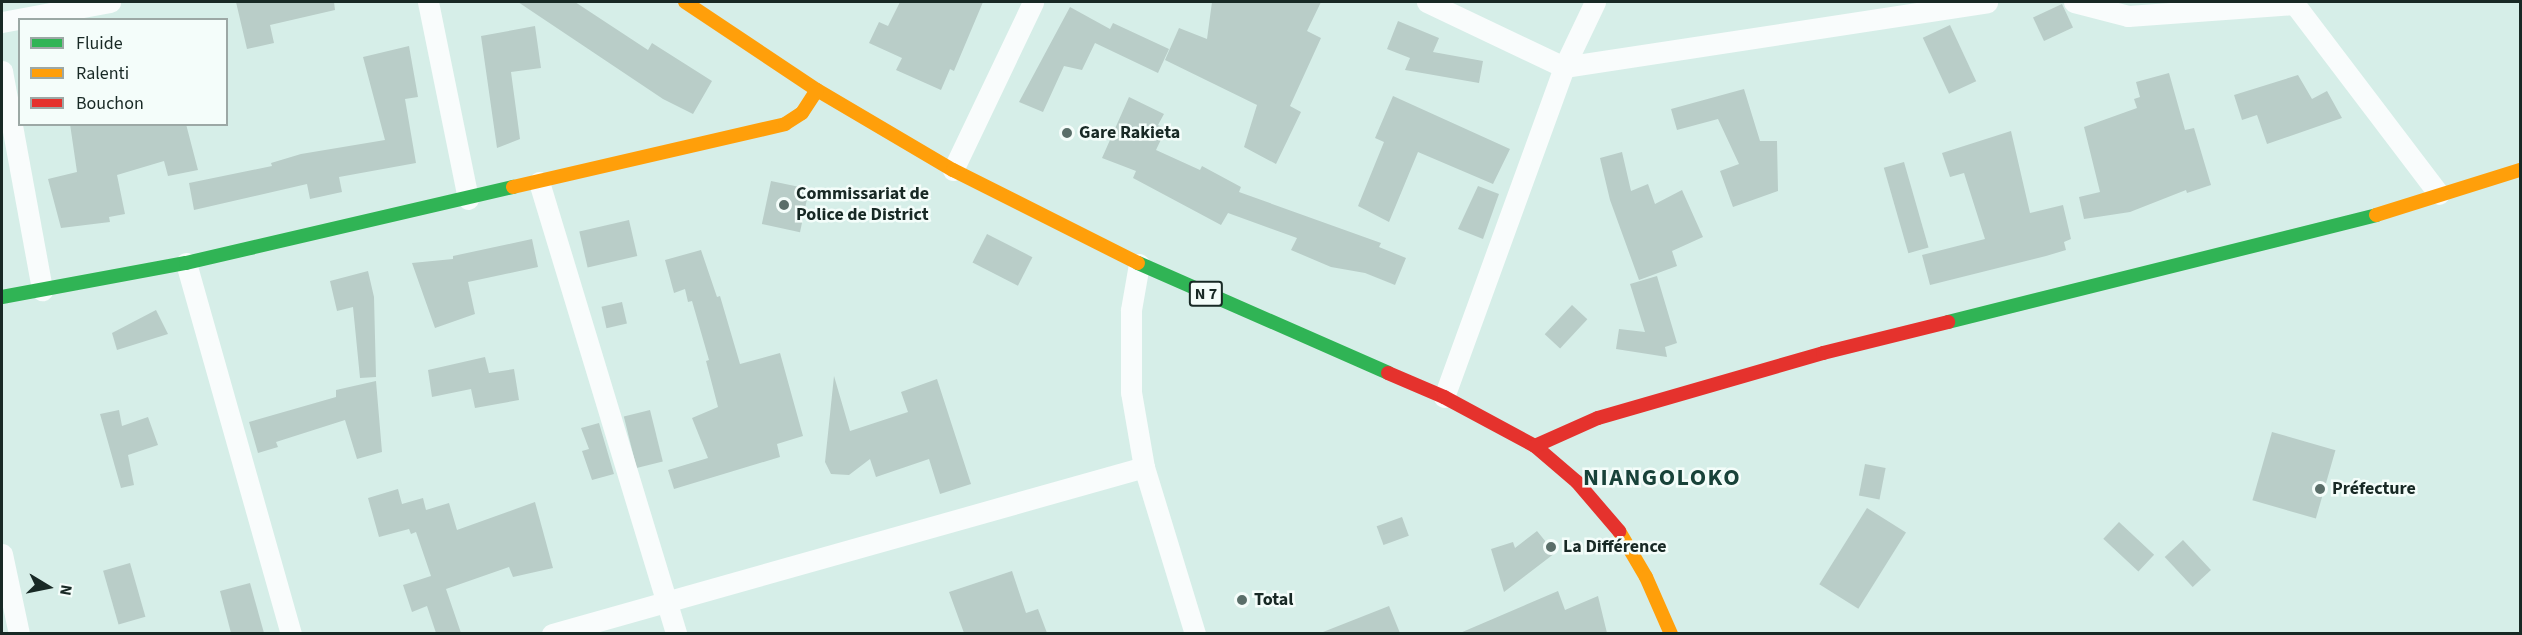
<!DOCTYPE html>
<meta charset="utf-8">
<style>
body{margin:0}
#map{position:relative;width:2522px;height:635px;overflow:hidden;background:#d6eee8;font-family:"Source Sans 3",sans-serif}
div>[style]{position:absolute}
.building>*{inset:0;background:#b9cdc8;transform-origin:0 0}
.street>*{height:21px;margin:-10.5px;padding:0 10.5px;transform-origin:10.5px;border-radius:10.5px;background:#f9fcfc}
.fast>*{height:14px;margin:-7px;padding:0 7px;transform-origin:7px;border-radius:7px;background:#30b455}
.slow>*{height:14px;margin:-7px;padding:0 7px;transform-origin:7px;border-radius:7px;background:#ff9f0a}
.jam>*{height:14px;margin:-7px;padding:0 7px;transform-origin:7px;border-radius:7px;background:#e5322d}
.dots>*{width:16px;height:16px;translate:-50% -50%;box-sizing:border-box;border:3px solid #f4fdfa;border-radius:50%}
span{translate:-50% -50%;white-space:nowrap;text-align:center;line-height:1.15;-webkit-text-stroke:5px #f4fdfa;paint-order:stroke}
.shield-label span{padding:2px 4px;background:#f4fdfa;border:2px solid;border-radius:4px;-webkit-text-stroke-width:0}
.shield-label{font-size:16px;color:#182925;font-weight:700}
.poi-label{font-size:18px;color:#182925;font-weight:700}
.left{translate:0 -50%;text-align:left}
.district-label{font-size:24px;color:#184239;font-weight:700;letter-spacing:1.5px}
.frame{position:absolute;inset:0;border:3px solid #182925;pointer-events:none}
.legend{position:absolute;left:18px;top:18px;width:210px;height:108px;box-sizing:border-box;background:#f4fdfa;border:2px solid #9ca8a5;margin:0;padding:8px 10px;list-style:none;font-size:18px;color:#182925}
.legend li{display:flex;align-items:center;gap:12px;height:30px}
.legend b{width:30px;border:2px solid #9ca8a5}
.north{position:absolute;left:18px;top:557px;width:60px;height:60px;-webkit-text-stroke:4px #f4fdfa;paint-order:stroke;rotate:100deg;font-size:16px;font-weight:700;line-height:24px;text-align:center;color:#182925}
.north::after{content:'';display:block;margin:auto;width:21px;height:27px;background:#182925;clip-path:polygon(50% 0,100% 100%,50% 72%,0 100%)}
</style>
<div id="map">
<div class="building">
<div style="clip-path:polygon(236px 2px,334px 2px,335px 10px,270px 25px,274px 43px,247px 49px)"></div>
<div style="clip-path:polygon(518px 2px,575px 2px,648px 50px,652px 43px,712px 81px,693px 114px,663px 99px)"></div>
<div style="clip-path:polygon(900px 2px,983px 2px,954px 71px,950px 69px,941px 90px,896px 70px,902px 58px,869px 43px,879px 22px,888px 26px)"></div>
<div style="clip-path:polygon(1212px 2px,1321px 2px,1307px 31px,1321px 38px,1290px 106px,1301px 112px,1276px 164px,1244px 147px,1257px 105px,1165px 60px,1179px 28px,1207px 39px)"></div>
<div style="left:2062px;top:4px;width:26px;height:32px;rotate:65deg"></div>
<div style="clip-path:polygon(1070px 7px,1110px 29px,1113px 23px,1169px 49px,1158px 73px,1095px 43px,1082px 70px,1064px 66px,1043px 112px,1019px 102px)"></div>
<div style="clip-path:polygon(1398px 21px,1439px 38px,1433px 52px,1483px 61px,1479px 83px,1405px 70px,1410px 58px,1387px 49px)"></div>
<div style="left:1950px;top:25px;width:62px;height:30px;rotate:65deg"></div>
<div style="clip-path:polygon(535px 26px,541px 68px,511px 72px,520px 139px,497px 148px,481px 36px)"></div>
<div style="clip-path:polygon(409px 46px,418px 97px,405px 99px,416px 163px,339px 177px,342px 192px,310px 199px,307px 184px,194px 210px,189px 183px,272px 166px,271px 163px,301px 154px,385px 140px,363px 57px)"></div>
<div style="clip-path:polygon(2169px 73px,2185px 130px,2194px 128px,2211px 185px,2187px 193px,2186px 190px,2130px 212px,2084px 219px,2079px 197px,2100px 192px,2084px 127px,2137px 108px,2134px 99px,2140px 97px,2136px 82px)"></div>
<div style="clip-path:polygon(2298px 75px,2312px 99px,2327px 91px,2342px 118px,2267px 144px,2257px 115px,2242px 120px,2234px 95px)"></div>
<div style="clip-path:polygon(1744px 89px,1760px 141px,1777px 141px,1778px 191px,1733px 207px,1720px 171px,1739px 164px,1718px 119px,1677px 130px,1671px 109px)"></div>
<div style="clip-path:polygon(1393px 96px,1510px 149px,1493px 184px,1418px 152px,1389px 222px,1358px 206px,1384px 142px,1375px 138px)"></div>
<div style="clip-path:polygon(1129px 97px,1164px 114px,1158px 125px,1166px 129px,1156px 150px,1200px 170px,1202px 166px,1241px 187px,1239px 192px,1381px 243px,1379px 247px,1406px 258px,1395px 285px,1365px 273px,1331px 267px,1291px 250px,1297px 238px,1228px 213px,1221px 225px,1133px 178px,1136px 171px,1102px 158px)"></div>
<div style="clip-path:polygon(70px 124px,186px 124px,198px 170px,168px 176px,164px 161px,117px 175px,125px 214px,109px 217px,110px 222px,61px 228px,48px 179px,77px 172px)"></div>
<div style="clip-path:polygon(2011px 131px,2030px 213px,2063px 205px,2071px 239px,2064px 242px,2066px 250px,2046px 256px,1930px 285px,1922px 255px,1985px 239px,1964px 173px,1950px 177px,1942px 153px)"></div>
<div style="clip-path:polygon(1622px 152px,1631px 191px,1648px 184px,1655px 204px,1682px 190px,1703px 237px,1672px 251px,1677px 266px,1639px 280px,1610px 200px,1600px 158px)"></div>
<div style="left:1904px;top:162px;width:89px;height:21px;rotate:74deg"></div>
<div style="left:771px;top:181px;width:39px;height:44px;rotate:12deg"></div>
<div style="clip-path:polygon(1478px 186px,1499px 194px,1483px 239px,1458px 229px)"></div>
<div style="left:629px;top:220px;width:37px;height:51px;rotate:77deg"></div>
<div style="left:987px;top:234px;width:51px;height:32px;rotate:27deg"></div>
<div style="clip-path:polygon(532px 239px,538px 267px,468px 282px,475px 314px,435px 328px,412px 263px,453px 259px,453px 256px)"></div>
<div style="clip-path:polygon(701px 250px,717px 297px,720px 296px,740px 364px,780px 353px,803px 436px,777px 444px,780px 457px,674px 489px,668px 470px,708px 458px,692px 418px,718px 407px,706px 361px,709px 360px,692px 301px,688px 302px,685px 289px,674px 293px,665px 260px)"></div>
<div style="clip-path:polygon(368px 271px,374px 297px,376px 377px,360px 378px,353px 307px,337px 311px,330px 281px)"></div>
<div style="clip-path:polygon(1657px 276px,1677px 343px,1665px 347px,1667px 357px,1616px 349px,1619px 329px,1645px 332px,1630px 284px)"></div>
<div style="left:622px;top:302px;width:22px;height:21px;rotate:77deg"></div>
<div style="left:1572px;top:305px;width:21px;height:40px;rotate:43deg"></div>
<div style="clip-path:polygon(156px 310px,168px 334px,117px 350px,112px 333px)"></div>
<div style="clip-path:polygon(485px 357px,489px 373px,514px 369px,519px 400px,475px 408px,471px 389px,432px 397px,428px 370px)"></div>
<div style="clip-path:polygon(834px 376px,850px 431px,908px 412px,901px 392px,937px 379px,971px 484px,940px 494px,929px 459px,876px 477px,870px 459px,849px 475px,831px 474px,825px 462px)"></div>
<div style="clip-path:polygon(376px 381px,382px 452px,357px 459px,345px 420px,276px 442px,278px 447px,258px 453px,249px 422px,336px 397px,336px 390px)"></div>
<div style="clip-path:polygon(119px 410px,122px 426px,148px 417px,158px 445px,128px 455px,134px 485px,121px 488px,100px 414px)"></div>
<div style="left:650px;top:410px;width:53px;height:27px;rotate:76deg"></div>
<div style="clip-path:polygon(599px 423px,614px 474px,592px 480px,582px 451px,589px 449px,581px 428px)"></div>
<div style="left:2272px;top:432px;width:66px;height:71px;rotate:16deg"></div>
<div style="left:1865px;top:464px;width:21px;height:32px;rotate:11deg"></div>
<div style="clip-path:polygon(398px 489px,402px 504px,423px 498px,426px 510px,449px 503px,457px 530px,535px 502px,553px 568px,513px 577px,509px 567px,446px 589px,461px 633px,436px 633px,427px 606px,412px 612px,403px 585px,431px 576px,416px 532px,411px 534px,409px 529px,379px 537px,368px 498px)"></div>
<div style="left:1867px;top:508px;width:46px;height:90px;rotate:32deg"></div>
<div style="left:1402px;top:517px;width:20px;height:27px;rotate:70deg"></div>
<div style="left:2119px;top:522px;width:48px;height:23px;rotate:43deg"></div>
<div style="clip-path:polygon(1537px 531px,1555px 553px,1504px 592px,1491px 549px,1513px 542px,1515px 548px)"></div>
<div style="left:2183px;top:540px;width:41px;height:25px;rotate:47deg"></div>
<div style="left:130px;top:563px;width:56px;height:28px;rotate:74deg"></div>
<div style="clip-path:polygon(1012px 571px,1026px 613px,1038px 609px,1047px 633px,964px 633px,949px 592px)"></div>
<div style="clip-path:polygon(250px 583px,264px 633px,231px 633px,220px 591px)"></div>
<div style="clip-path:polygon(1558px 591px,1565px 610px,1598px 596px,1607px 633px,1460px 633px)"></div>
<div style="clip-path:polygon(1389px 606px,1400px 633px,1323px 633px,1323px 632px)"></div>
</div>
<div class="street">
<div style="left:428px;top:2px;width:201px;rotate:78.5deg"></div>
<div style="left:1427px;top:2px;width:152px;rotate:25.4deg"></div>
<div style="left:1564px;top:67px;width:428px;rotate:-8.7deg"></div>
<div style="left:2074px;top:2px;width:56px;rotate:14.5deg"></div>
<div style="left:2128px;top:16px;width:166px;rotate:-4.1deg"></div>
<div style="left:2293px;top:2px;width:241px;rotate:52.8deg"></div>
<div style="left:2px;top:22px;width:110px;rotate:-10.5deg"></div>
<div style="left:2px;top:71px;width:223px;rotate:79.6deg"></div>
<div style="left:953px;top:170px;width:186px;rotate:-64.5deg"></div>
<div style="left:539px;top:182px;width:472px;rotate:73.1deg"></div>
<div style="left:186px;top:263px;width:386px;rotate:74.2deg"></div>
<div style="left:1139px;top:264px;width:47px;rotate:99.9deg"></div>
<div style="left:1131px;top:310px;width:82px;rotate:90deg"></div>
<div style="left:1131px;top:392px;width:76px;rotate:80.2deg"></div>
<div style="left:1144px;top:467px;width:175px;rotate:73deg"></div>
<div style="left:1444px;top:397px;width:351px;rotate:-70deg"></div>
<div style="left:1564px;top:67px;width:72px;rotate:-64.5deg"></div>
<div style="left:2px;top:554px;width:82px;rotate:78deg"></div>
<div style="left:552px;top:634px;width:615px;rotate:-15.75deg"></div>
</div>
<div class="fast">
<div style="left:1138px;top:263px;width:273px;rotate:23.7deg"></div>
<div style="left:2px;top:297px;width:187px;rotate:-10.5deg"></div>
<div style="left:186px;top:263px;width:336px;rotate:-13.1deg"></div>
<div style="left:1948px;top:322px;width:441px;rotate:-14deg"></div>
</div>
<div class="slow">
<div style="left:685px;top:2px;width:159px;rotate:33.7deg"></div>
<div style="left:817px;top:90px;width:158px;rotate:30.5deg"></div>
<div style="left:953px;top:170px;width:207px;rotate:26.7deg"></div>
<div style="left:513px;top:187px;width:279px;rotate:-13deg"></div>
<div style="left:785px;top:124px;width:20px;rotate:-33deg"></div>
<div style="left:802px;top:113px;width:27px;rotate:-57deg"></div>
<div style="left:2376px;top:215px;width:151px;rotate:-17.4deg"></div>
<div style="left:1619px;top:531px;width:53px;rotate:59.6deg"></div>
<div style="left:1646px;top:577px;width:62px;rotate:66.3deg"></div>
</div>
<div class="jam">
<div style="left:1388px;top:373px;width:61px;rotate:23.2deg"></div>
<div style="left:1444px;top:397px;width:103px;rotate:28.3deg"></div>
<div style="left:1535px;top:446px;width:55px;rotate:40.6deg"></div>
<div style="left:1577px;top:482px;width:65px;rotate:49.4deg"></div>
<div style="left:1535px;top:446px;width:69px;rotate:-24deg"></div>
<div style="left:1598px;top:418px;width:234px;rotate:-16.1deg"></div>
<div style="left:1823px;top:353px;width:129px;rotate:-13.9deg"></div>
</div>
<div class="dots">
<div style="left:1067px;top:133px;background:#5a6e69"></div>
<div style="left:784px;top:205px;background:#5a6e69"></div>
<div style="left:2320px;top:489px;background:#5a6e69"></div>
<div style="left:1551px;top:547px;background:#5a6e69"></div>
<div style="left:1242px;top:600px;background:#5a6e69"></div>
</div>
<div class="shield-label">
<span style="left:1206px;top:294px">N 7</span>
</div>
<div class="poi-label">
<span class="left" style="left:1079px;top:133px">Gare Rakieta</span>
<span class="left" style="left:796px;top:205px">Commissariat de<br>Police de District</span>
<span class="left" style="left:2332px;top:489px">Préfecture</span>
<span class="left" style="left:1563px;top:547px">La Différence</span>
<span class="left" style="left:1254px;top:600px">Total</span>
</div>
<div class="district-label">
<span style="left:1662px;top:478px">NIANGOLOKO</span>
</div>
<div class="frame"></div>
<ul class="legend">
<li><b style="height:8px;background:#30b455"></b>Fluide</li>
<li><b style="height:8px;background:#ff9f0a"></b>Ralenti</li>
<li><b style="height:8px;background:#e5322d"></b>Bouchon</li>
</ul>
<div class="north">N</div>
</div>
